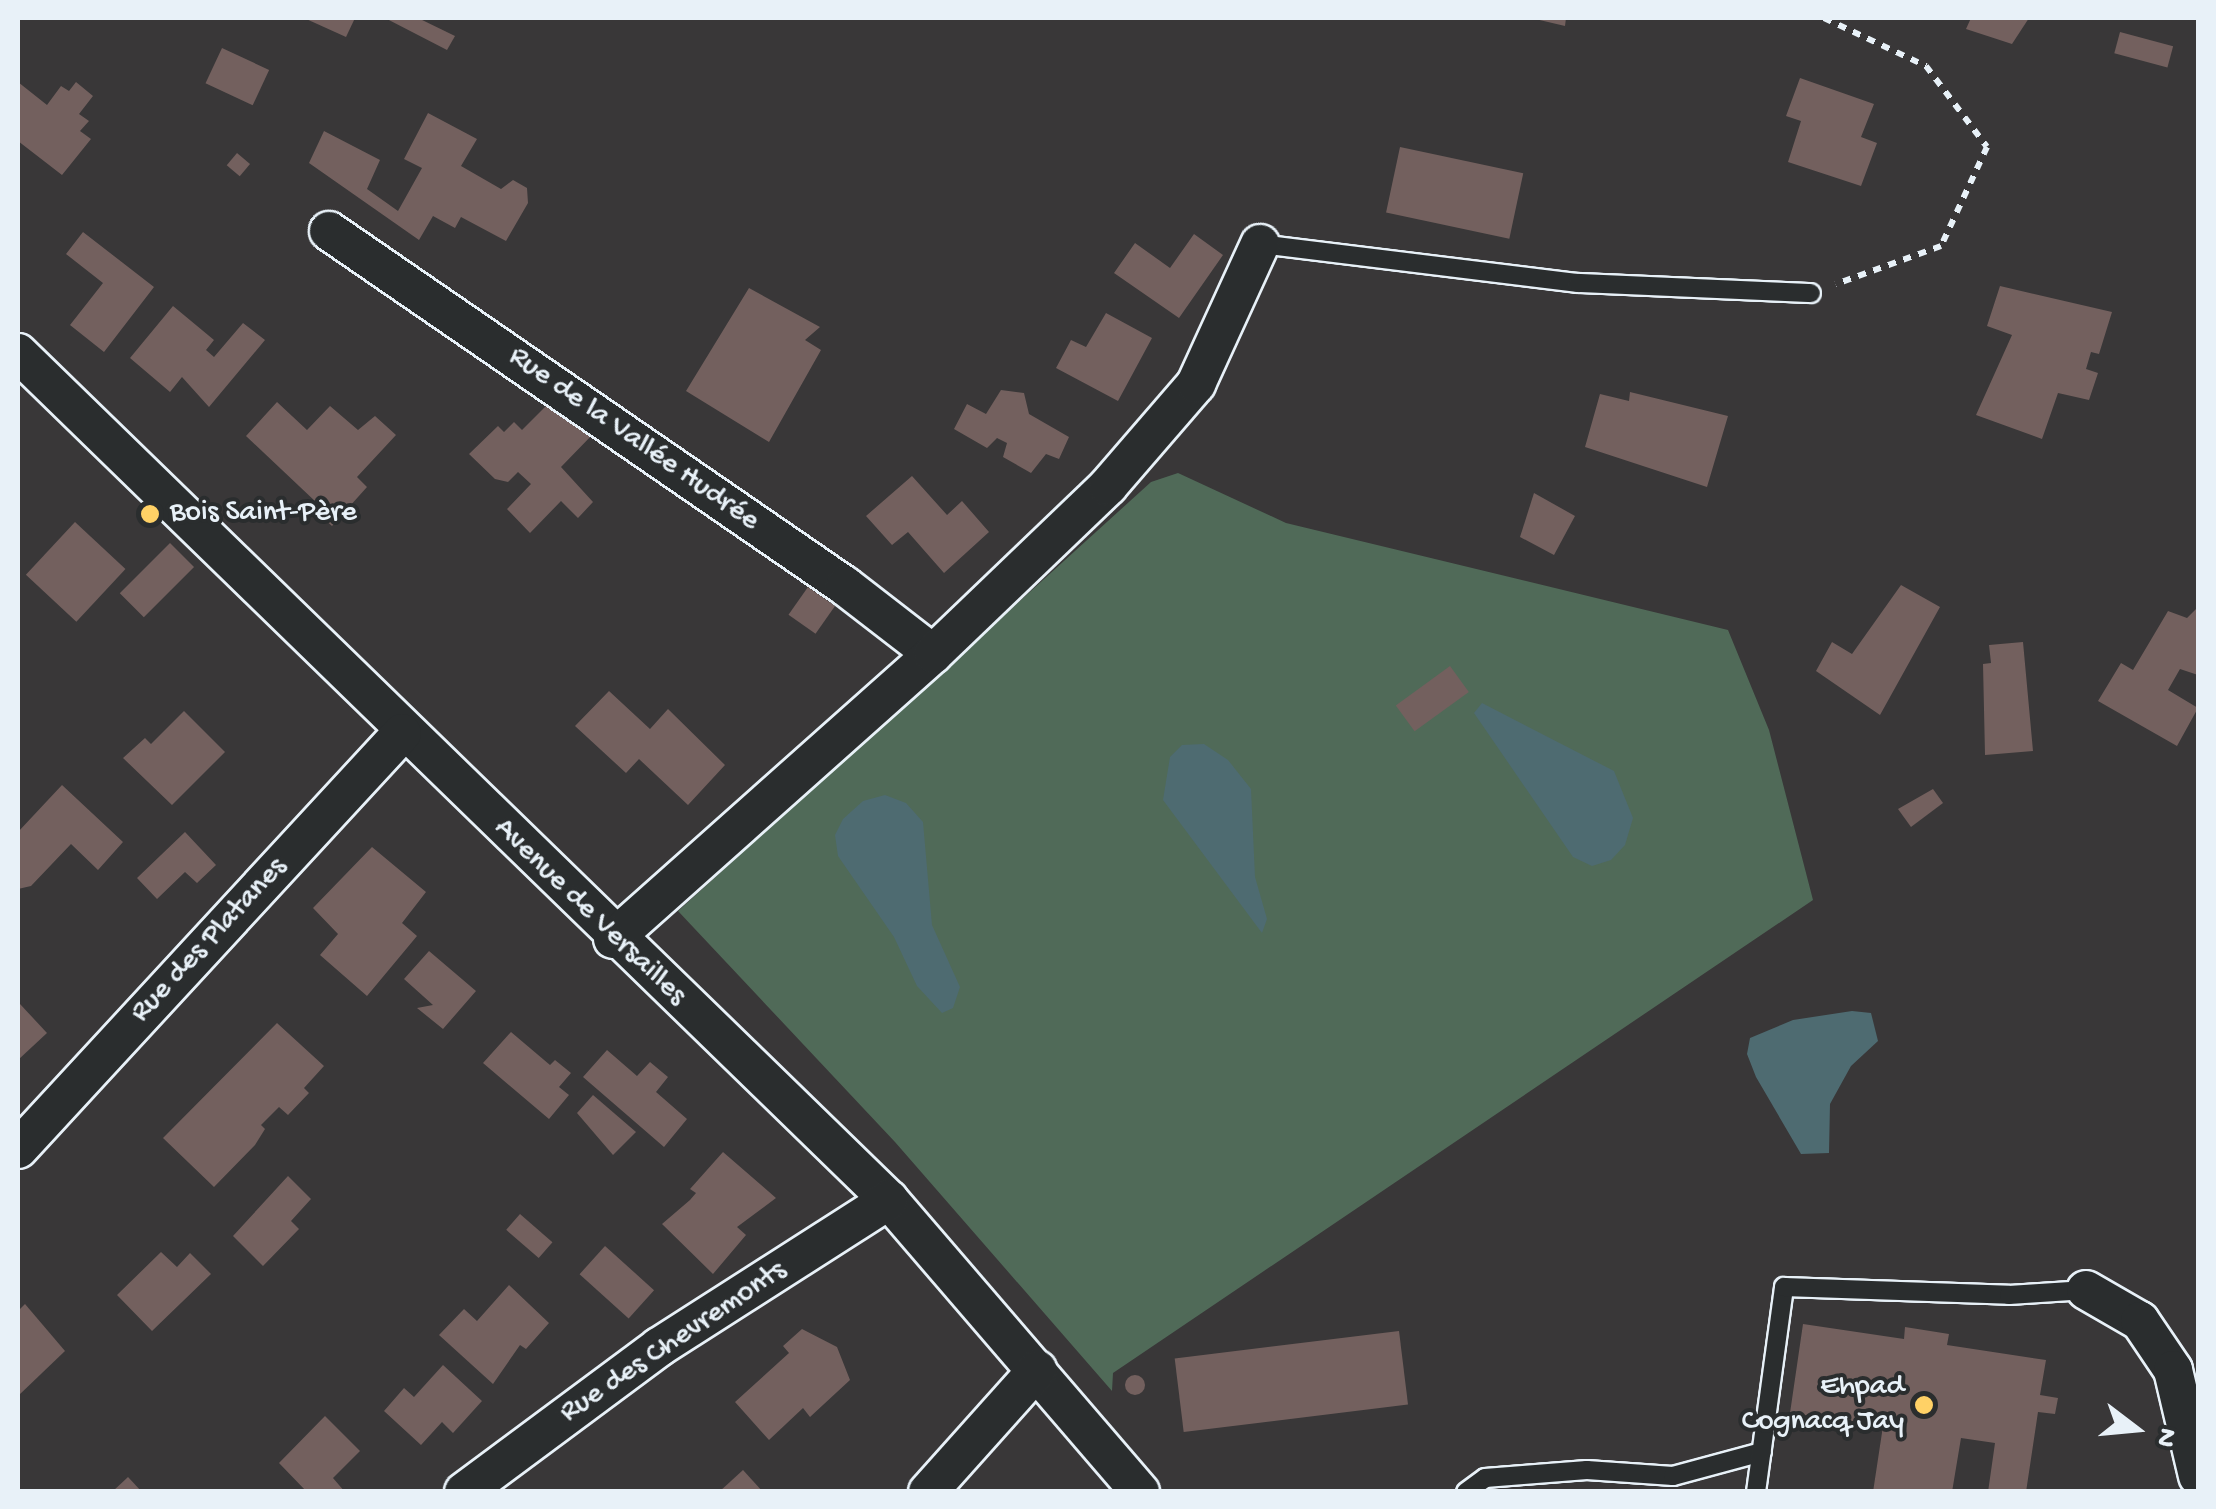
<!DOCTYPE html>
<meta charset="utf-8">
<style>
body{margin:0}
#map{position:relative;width:2216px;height:1509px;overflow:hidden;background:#393738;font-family:"Gochi Hand",sans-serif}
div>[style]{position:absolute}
.green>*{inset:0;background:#506a58}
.water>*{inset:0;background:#4e6b71}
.building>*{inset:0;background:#73605e;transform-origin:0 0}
.round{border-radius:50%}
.path>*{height:6px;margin-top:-3px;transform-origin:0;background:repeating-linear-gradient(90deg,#e8f1f8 0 8px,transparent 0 16px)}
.roads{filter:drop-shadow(2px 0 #e8f1f8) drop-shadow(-2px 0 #e8f1f8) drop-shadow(0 2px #e8f1f8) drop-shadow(0 -2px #e8f1f8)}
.lane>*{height:18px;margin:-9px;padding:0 9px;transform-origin:9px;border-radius:9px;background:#2a2d2e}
.street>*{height:38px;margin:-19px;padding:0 19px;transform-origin:19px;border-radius:19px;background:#2a2d2e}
.dots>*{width:28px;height:28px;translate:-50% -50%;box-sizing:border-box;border:5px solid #2a2d2e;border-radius:50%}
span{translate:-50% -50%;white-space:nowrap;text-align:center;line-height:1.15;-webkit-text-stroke:8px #2a2d2e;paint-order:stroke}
.street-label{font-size:30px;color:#e8f1f8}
.poi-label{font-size:30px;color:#e8f1f8}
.left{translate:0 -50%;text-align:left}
.right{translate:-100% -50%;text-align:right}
.frame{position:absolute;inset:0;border:20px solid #e8f1f8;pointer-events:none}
.north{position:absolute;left:2086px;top:1379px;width:100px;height:100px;-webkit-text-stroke:8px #2a2d2e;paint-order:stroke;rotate:106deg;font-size:28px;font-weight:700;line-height:40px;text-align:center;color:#e8f1f8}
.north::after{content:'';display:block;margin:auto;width:35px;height:45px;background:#e8f1f8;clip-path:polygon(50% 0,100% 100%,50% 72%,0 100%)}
</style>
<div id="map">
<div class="green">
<div style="clip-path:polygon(1178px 473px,1286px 523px,1728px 630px,1769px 730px,1813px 900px,1113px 1373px,1112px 1391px,895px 1142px,678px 911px,1151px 482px)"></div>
</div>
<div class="water">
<div style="clip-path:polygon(1482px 703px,1614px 771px,1633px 818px,1625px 845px,1611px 860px,1592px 866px,1573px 857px,1474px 713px)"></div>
<div style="clip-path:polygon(1204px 744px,1228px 760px,1251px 789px,1255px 877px,1267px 919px,1262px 933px,1163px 800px,1170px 757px,1182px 745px)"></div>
<div style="clip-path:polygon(885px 795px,906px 803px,923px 822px,932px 925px,960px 987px,953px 1008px,942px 1013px,917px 986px,894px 937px,838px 856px,835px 835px,843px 819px,863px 801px)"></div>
<div style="clip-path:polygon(1852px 1011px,1871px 1013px,1878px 1041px,1851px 1066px,1830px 1104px,1829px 1153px,1801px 1154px,1756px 1077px,1747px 1054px,1750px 1038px,1793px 1020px)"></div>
</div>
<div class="building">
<div style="clip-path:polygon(304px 18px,355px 18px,346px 37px)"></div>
<div style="clip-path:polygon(385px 18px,418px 18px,455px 36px,447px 50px)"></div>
<div style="clip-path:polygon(1531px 18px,1566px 18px,1565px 26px)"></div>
<div style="clip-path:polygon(1971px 18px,2029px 18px,2012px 44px,1966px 29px)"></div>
<div style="left:2120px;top:32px;width:55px;height:22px;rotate:15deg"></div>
<div style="left:222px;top:48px;width:52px;height:39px;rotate:25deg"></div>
<div style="clip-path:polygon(1800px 78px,1874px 104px,1861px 137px,1877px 143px,1861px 186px,1788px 162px,1801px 121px,1786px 116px)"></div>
<div style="clip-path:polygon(18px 82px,47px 105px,61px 86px,69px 91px,76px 82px,93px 96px,79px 114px,89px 121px,80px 131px,91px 139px,62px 175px,18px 141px)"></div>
<div style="clip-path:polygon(428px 113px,477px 139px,461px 166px,501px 189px,513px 180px,527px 188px,528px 203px,506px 241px,461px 217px,455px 228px,433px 216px,419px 240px,309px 163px,324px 131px,380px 160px,367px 189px,398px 211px,422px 168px,404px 159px)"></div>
<div style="left:1400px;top:147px;width:126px;height:67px;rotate:12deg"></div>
<div style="left:237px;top:153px;width:17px;height:16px;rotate:40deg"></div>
<div style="clip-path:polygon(83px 232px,154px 287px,104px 352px,70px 325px,103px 283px,66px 254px)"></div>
<div style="clip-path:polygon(1194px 234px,1223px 255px,1179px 318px,1114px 273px,1135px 243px,1170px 268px)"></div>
<div style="clip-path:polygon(2000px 286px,2112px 312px,2099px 354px,2091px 352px,2086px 369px,2098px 373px,2089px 400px,2058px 393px,2042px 439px,1976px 415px,2012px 335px,1987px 326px)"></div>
<div style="clip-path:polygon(749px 288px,820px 327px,805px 340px,821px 350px,769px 442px,686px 391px)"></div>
<div style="clip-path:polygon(173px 306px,214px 340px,206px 350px,214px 357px,243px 323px,265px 340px,209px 407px,182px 377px,170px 392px,130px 358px)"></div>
<div style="clip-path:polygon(1106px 313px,1152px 338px,1118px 401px,1056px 368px,1071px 340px,1086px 347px)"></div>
<div style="clip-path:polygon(1001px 390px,1024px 393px,1029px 414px,1069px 437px,1059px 459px,1046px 454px,1031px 473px,1003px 457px,1007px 443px,997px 438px,987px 448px,954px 429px,967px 404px,986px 414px)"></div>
<div style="clip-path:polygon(1630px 392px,1728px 416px,1707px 487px,1585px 447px,1600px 394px,1629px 401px)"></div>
<div style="clip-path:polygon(277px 402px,307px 430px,330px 406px,358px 430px,375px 416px,396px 435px,357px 477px,367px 487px,332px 526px,313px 509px,317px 503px,246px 436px)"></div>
<div style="clip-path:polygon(550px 402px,594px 433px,561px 467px,593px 502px,578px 518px,561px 501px,530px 533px,507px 509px,531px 484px,518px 472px,508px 482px,495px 479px,469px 454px,498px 426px,504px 432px,514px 422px,522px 430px)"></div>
<div style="clip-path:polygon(912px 476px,947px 515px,962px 501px,989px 532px,944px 573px,908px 532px,892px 545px,866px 516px)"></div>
<div style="clip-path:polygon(1534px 493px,1575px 516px,1554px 555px,1520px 537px)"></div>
<div style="left:75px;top:522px;width:69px;height:72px;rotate:43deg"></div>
<div style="left:170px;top:543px;width:34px;height:71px;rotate:45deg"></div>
<div style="clip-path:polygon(1901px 585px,1940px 607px,1880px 715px,1816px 671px,1832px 642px,1852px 654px)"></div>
<div style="left:808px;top:587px;width:33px;height:34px;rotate:35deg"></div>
<div style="clip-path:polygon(2198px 607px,2198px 675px,2180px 669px,2168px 690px,2198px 708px,2177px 746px,2098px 701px,2121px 663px,2133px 670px,2168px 611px,2187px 618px)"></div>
<div style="clip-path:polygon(2023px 642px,2033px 751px,1985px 755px,1983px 664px,1991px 663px,1989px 645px)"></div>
<div style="left:1450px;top:666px;width:32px;height:67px;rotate:54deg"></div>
<div style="clip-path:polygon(609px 691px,650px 729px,668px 709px,725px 765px,688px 805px,639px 759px,626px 773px,575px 726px)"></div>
<div style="clip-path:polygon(184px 711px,225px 752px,172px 805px,123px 758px,145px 738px,151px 744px)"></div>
<div style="clip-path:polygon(62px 785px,123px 842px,98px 870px,71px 844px,31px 886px,18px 889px,18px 832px)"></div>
<div style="clip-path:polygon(1933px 789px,1943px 803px,1911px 827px,1898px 809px)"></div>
<div style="clip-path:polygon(185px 832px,216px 865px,197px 883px,185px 872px,157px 899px,137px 878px)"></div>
<div style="clip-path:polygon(372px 847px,426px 892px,402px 923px,417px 936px,367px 996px,320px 955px,338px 934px,313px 908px)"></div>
<div style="clip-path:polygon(429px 951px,476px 991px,443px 1029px,417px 1008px,433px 1005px,404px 979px)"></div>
<div style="clip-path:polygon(20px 1004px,47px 1033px,18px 1060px,18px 1007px)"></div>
<div style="clip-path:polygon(277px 1023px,324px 1066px,304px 1088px,309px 1093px,288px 1115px,279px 1107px,261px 1125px,265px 1129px,255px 1145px,214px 1187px,163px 1138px)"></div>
<div style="clip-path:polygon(511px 1032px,550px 1065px,555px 1060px,571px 1073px,559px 1087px,569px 1095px,549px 1119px,483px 1063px)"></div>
<div style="clip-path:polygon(607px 1050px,637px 1076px,650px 1062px,668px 1077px,656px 1092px,687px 1119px,664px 1147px,583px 1077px)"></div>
<div style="clip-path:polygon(593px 1095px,636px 1132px,613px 1155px,577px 1113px)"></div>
<div style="clip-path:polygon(723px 1152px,776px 1198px,737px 1227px,746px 1235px,713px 1274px,662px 1224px,690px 1200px,696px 1193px,690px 1189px)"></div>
<div style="clip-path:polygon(288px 1176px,311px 1199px,291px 1221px,299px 1229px,263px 1266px,233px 1236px)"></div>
<div style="left:520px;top:1214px;width:43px;height:21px;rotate:41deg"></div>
<div style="left:605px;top:1246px;width:66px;height:38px;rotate:42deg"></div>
<div style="clip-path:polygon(161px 1252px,177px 1267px,190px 1253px,211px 1274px,152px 1331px,117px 1295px)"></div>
<div style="clip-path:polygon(509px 1285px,549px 1323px,526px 1349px,520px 1345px,493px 1384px,439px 1335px,464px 1309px,477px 1321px)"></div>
<div style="clip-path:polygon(25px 1304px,65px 1351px,18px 1396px,18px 1311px)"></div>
<div style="clip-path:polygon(1803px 1324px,1904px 1339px,1905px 1327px,1949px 1334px,1947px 1345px,2046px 1360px,2040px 1395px,2058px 1398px,2055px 1414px,2038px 1412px,2026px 1492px,1988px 1492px,1995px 1443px,1961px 1438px,1952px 1492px,1873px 1492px,1883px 1426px,1790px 1413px)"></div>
<div style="clip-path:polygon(802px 1329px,837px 1347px,850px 1380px,810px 1417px,803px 1408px,769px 1440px,735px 1402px,789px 1353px,783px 1346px)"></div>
<div style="left:1399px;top:1331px;width:74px;height:226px;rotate:83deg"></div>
<div style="clip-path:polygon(443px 1365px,482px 1401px,453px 1433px,442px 1422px,421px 1445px,384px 1411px,404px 1388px,414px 1397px)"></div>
<div class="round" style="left:1125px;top:1375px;width:20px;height:20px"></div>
<div style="clip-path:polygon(325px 1416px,360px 1451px,333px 1478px,345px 1492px,307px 1492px,279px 1463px)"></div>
<div style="clip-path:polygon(743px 1470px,763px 1492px,719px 1492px)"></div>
<div style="clip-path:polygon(128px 1477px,142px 1492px,112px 1492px)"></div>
</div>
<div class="path">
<div style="left:1824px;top:18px;width:113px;rotate:25.2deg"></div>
<div style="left:1926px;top:66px;width:101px;rotate:53deg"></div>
<div style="left:1987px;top:147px;width:109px;rotate:114.9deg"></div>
<div style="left:1941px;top:246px;width:112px;rotate:160.1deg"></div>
</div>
<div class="roads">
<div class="lane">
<div style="left:1260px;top:244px;width:320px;rotate:7deg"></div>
<div style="left:1578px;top:283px;width:233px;rotate:2.5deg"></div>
<div style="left:1466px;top:1492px;width:24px;rotate:-36deg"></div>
<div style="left:1485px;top:1478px;width:102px;rotate:-4.5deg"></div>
<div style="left:1587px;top:1470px;width:86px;rotate:4deg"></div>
<div style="left:1673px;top:1476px;width:92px;rotate:-15.1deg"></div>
<div style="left:1756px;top:1492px;width:207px;rotate:-82.2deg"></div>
<div style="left:1784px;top:1287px;width:225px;rotate:2deg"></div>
<div style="left:2009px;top:1295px;width:77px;rotate:-3.7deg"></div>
</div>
<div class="street">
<div style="left:329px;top:231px;width:626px;rotate:34.53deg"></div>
<div style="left:845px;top:586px;width:111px;rotate:37.7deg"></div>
<div style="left:18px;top:353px;width:1215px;rotate:44.2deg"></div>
<div style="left:889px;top:1200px;width:385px;rotate:49.3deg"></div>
<div style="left:613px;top:939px;width:429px;rotate:-41.7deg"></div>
<div style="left:933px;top:654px;width:243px;rotate:-43.8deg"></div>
<div style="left:1108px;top:486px;width:135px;rotate:-49.2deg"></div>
<div style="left:1196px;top:384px;width:154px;rotate:-65.4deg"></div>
<div style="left:18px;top:1149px;width:566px;rotate:-47.29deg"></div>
<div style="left:2086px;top:1290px;width:62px;rotate:29.9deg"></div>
<div style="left:2140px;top:1321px;width:59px;rotate:56deg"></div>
<div style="left:2173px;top:1370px;width:109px;rotate:76.7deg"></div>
<div style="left:464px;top:1492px;width:243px;rotate:-36.6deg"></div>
<div style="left:659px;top:1347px;width:273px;rotate:-32.6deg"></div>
<div style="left:928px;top:1492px;width:164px;rotate:-48.2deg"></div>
</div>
</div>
<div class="dots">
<div style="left:150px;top:514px;background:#ffd166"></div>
<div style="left:1924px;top:1405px;background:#ffd166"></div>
</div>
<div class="street-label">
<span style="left:633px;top:440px;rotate:35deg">Rue de la Vallée Hudrée</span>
<span style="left:589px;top:913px;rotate:44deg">Avenue de Versailles</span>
<span style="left:210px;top:941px;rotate:-47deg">Rue des Platanes</span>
<span style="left:674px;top:1343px;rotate:-34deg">Rue des Chevremonts</span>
</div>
<div class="poi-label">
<span class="left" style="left:170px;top:514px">Bois Saint-Père</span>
<span class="right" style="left:1904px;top:1405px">Ehpad<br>Cognacq Jay</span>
</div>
<div class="frame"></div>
<div class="north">N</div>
</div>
